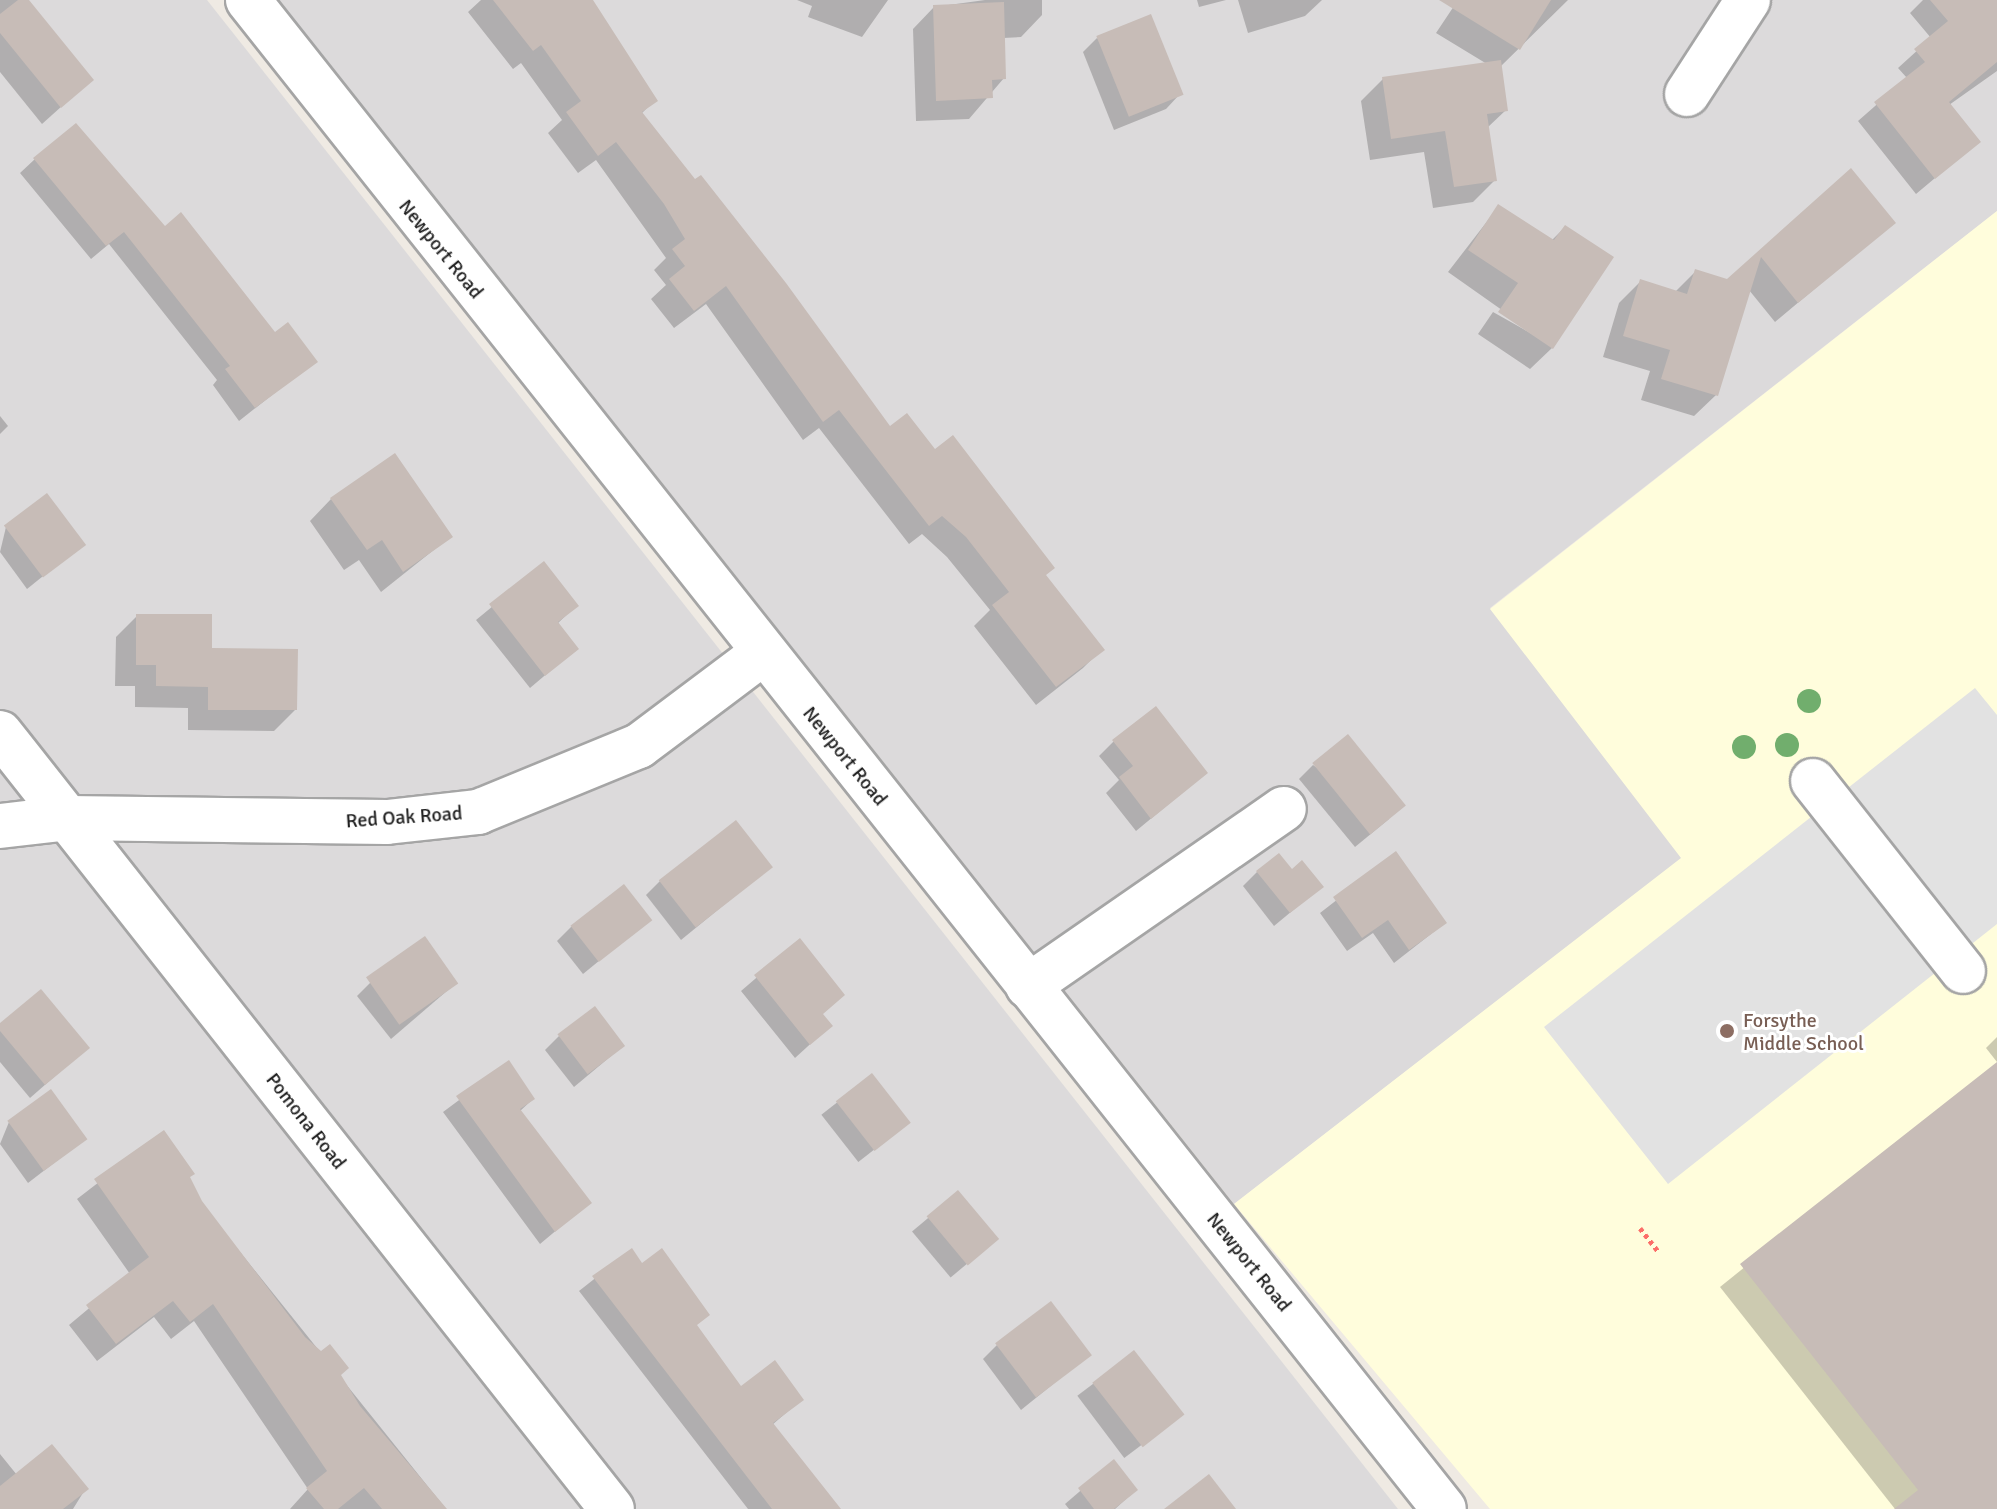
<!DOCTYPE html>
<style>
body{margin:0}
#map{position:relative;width:1997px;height:1509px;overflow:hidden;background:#efeae3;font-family:Signika,sans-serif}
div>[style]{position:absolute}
.residential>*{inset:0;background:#dcdadb}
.education>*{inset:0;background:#fffddc}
.parking>*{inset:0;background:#e2e2e2}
.shadow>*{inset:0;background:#0003;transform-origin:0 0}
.building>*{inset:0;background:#c7bcb7;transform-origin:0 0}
.path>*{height:5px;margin-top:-2.5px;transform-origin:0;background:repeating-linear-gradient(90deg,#fc6e68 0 4px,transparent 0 8px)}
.roads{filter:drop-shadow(2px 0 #a5a5a5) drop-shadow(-2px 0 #a5a5a5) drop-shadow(0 2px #a5a5a5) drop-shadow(0 -2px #a5a5a5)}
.minor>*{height:44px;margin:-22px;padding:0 22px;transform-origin:22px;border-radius:22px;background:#fff}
.trees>*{width:24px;height:24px;margin:-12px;border-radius:50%;background:#71ae6d}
.dots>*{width:22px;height:22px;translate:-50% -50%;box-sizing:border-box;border:4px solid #fff;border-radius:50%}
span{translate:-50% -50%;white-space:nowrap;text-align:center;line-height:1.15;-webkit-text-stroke:6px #fff;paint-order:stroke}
.street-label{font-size:20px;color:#1e1e1e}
.education-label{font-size:20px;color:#785e54}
.left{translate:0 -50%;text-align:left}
</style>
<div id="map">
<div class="residential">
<div style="clip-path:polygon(0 0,207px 0,1398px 1509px,0 1509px)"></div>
<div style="clip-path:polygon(279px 0,1997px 0,1997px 211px,1490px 608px,1682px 858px,1234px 1204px)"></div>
</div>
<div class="education">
<div style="clip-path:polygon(1997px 211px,1997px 1509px,1490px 1509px,1234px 1204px,1681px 858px,1490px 609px)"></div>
</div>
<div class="parking">
<div style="clip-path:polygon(1975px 688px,1997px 715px,1997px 924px,1668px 1184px,1544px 1027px)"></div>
</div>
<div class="shadow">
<div style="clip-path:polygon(0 0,26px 0,91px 80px,42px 124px,0 72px)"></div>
<div style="clip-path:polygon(481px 0,590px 0,655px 100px,641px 114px,889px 429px,935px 452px,1102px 649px,1083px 668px,1036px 705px,974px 626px,990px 610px,947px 557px,922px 534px,909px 544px,819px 428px,803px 440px,706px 304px,674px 328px,651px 299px,666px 285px,654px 270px,666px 258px,596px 160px,578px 173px,548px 133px,562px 120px,521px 63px,513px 69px,468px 12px)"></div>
<div style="clip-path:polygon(797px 0,888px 0,862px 37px,808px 17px,812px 6px)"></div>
<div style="clip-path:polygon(985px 0,1042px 0,1042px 15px,1021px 37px,1003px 38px,1004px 78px,969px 119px,916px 121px,913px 29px,934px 7px)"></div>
<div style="clip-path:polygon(1197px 0,1226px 0,1199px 7px)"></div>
<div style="clip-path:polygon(1238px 0,1322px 0,1305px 16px,1248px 33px)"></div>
<div style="clip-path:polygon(1458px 0,1568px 0,1500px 67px,1506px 110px,1487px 128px,1495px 180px,1473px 202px,1433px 208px,1424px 152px,1370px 160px,1361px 101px,1383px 79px,1487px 64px,1436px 33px)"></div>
<div style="clip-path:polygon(1923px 0,1997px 0,1997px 71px,1949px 105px,1978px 142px,1916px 194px,1858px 121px,1907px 78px,1898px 68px,1931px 38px,1910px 13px)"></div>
<div style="clip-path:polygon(1097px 38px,1180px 94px,1166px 109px,1114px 130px,1083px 52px)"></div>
<div style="clip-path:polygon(35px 159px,275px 335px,315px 361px,239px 421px,213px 385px,217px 380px,109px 244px,91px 259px,20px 173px)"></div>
<div style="clip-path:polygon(1851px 171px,1893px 223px,1775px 322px,1749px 290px,1716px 395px,1694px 416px,1641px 400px,1650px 371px,1603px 357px,1619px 303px,1641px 281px,1675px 292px,1696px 271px,1728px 281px)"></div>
<div style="clip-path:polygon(1499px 206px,1551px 241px,1565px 227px,1552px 348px,1530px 369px,1478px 334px,1493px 312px,1550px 344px,1448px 272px)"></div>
<div style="clip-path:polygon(0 416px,8px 426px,0 434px)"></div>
<div style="clip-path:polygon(331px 499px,450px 537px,381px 592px,359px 560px,344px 570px,310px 521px)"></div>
<div style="clip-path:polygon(6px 527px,83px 544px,27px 589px,0 552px)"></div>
<div style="clip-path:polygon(544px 564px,576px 606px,557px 624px,576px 649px,530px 688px,476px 620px)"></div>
<div style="clip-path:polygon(137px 616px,210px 650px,295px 710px,274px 731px,188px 730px,188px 708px,135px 707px,135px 686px,115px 686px,116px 637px)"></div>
<div style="clip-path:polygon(1114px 741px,1206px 773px,1136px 831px,1106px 793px,1119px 780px,1099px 756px)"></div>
<div style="clip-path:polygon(1313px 765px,1389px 819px,1355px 847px,1299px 779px)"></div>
<div style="clip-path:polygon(1396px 854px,1445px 923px,1394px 963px,1373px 933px,1347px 951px,1320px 913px)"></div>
<div style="clip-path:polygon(770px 867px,681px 940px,646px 895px,660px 881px)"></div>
<div style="clip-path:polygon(1257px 872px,1291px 872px,1321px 887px,1274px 926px,1243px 886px)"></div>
<div style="clip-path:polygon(649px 920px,583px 974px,557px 941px,571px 927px)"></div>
<div style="clip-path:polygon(799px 941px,843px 995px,821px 1015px,830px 1026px,795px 1058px,741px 991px)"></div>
<div style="clip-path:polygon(371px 982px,455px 984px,391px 1039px,357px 996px)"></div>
<div style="clip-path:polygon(0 1026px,87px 1048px,30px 1098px,0 1062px)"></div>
<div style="clip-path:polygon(559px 1036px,623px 1046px,574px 1087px,545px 1050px)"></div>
<div style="clip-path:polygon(1997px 1037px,1997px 1062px,1986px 1048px)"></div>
<div style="clip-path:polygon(509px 1063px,533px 1099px,519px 1112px,589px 1203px,540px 1244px,443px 1112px)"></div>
<div style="clip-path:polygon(1997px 1064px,1997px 1509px,1895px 1509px,1720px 1287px)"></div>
<div style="left:871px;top:1076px;width:60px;height:63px;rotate:52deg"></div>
<div style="clip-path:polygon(9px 1122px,85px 1139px,28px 1183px,0 1144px)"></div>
<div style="clip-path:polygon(164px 1132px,200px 1202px,446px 1509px,290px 1509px,308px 1489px,194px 1321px,171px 1339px,154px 1317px,97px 1361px,69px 1325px,130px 1274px,77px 1199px)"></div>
<div style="left:958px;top:1193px;width:60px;height:60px;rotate:50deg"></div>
<div style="clip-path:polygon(631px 1250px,740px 1388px,801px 1400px,772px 1425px,833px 1509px,748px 1509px,579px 1291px)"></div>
<div style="clip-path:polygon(997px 1345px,1089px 1355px,1021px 1410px,983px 1359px)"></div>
<div style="left:1134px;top:1353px;width:78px;height:71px;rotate:53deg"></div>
<div style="clip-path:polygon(0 1454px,17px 1475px,86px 1488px,73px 1509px,0 1509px)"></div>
<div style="clip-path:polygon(1114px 1462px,1136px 1490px,1115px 1509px,1069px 1509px,1065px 1504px)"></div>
</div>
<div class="building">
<div style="clip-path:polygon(18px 0,29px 0,94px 80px,61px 108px,0 33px,0 14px)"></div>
<div style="clip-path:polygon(493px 0,593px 0,658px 101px,642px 112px,695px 179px,701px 175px,786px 283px,890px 426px,907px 413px,935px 449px,953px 435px,1055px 568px,1046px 575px,1105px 650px,1056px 687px,992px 605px,1009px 592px,966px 537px,942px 516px,929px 526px,839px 410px,823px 422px,726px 286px,694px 311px,669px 279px,685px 266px,672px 249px,685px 239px,664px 204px,616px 142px,598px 156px,566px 112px,581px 101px,541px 45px,533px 51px)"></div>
<div style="clip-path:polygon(1439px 0,1551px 0,1520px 50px)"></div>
<div style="clip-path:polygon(1930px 0,1997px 0,1997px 62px,1949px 102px,1981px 142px,1935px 179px,1874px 102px,1925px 62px,1914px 49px,1948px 21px)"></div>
<div style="clip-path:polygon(1004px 2px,1006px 79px,992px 80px,993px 98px,936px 101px,933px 5px)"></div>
<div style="left:1151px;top:14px;width:87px;height:59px;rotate:68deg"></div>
<div style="clip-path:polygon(1501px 60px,1508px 111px,1487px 114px,1497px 181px,1454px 187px,1445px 131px,1391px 139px,1382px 77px)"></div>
<div style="clip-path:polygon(76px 123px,165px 226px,181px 212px,275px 332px,288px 322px,318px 362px,255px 408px,225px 369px,230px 366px,124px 232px,106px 246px,33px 158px)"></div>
<div style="clip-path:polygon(1851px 168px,1896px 223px,1798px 303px,1761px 257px,1718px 396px,1661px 379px,1670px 350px,1623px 336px,1640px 279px,1687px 294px,1695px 269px,1727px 279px)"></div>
<div style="clip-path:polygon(1498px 204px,1554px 240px,1565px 225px,1614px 257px,1553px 349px,1498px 312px,1518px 283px,1468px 250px)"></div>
<div style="clip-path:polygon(395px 453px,453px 537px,403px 572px,382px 540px,367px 550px,330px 498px)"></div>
<div style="left:47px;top:493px;width:65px;height:54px;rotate:53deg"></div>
<div style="clip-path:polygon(544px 561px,579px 606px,558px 622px,579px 649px,545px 676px,489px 604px)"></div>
<div style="clip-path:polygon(136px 614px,212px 614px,212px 648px,298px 649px,297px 710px,208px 710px,208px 687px,156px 686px,156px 665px,136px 665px)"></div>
<div style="clip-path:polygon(1156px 706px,1208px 773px,1151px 819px,1119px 777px,1133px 766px,1112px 740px)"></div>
<div style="left:1348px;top:734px;width:92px;height:46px;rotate:51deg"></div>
<div style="left:736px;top:820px;width:60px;height:98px;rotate:52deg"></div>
<div style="clip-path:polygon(1396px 851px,1447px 923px,1409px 950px,1388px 920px,1362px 938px,1333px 897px)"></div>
<div style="clip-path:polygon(1279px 853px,1292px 869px,1302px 860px,1324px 887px,1290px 913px,1256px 871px)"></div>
<div style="left:624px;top:884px;width:46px;height:68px;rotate:52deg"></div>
<div style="left:425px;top:936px;width:58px;height:72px;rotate:55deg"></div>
<div style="clip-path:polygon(800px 938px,845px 995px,823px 1014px,833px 1026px,810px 1045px,754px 975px)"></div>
<div style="clip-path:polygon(41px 989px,90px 1048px,45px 1085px,0 1031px,0 1023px)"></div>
<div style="left:595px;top:1006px;width:50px;height:47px;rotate:53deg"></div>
<div style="clip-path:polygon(509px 1060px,535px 1099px,520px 1109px,592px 1203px,555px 1232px,456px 1096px)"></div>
<div style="clip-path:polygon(1997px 1062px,1997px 1509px,1894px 1509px,1918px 1490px,1740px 1264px)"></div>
<div style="left:872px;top:1073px;width:63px;height:46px;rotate:52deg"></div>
<div style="left:51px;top:1089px;width:62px;height:54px;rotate:54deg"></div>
<div style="clip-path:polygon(164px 1130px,195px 1174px,190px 1177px,202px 1201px,305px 1337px,321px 1351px,330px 1344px,349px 1368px,341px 1375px,360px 1406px,447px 1509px,382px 1509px,364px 1488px,338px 1509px,324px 1509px,306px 1488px,327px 1471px,213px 1304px,190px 1322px,173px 1301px,116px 1344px,86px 1305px,149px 1257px,94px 1179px)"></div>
<div style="left:958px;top:1190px;width:64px;height:41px;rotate:50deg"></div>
<div style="clip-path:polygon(632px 1248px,642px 1263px,662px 1248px,710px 1315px,697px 1325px,741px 1386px,775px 1360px,804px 1400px,773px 1423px,841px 1509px,772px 1509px,592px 1276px)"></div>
<div style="left:1051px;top:1301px;width:68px;height:70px;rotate:53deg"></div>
<div style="left:1134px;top:1350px;width:82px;height:53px;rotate:52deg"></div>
<div style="clip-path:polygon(52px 1444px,89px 1489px,63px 1509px,0 1509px,0 1486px)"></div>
<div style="clip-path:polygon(1114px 1459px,1138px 1490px,1114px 1509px,1094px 1509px,1078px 1488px)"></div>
<div style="clip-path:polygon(1209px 1474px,1236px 1509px,1164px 1509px)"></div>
</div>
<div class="path">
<div style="left:1640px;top:1228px;width:31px;rotate:52deg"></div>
</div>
<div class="roads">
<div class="minor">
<div style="left:248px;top:0;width:1925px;rotate:51.6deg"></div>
<div style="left:1687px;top:94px;width:112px;rotate:-57deg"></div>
<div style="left:0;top:733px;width:988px;rotate:51.74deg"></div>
<div style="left:1813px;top:781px;width:242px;rotate:51.7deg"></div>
<div style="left:0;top:826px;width:68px;rotate:-6.7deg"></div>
<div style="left:68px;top:818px;width:319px;rotate:0.7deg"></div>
<div style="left:387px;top:822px;width:92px;rotate:-6.3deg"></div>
<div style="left:478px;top:812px;width:174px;rotate:-22.3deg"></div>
<div style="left:639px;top:746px;width:155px;rotate:-36.9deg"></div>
<div style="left:1028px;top:986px;width:311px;rotate:-34.7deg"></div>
</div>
</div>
<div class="trees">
<div style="left:1809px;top:701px"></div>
<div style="left:1787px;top:745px"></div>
<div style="left:1744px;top:747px"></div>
</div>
<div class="dots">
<div style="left:1727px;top:1031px;background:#8d6e63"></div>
</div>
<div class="street-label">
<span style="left:441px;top:249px;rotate:51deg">Newport Road</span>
<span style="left:845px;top:756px;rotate:51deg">Newport Road</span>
<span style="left:404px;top:817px;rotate:-4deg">Red Oak Road</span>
<span style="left:306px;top:1121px;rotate:52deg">Pomona Road</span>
<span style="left:1249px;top:1262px;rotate:51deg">Newport Road</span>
</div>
<div class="education-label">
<span class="left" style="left:1743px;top:1032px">Forsythe<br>Middle School</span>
</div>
</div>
